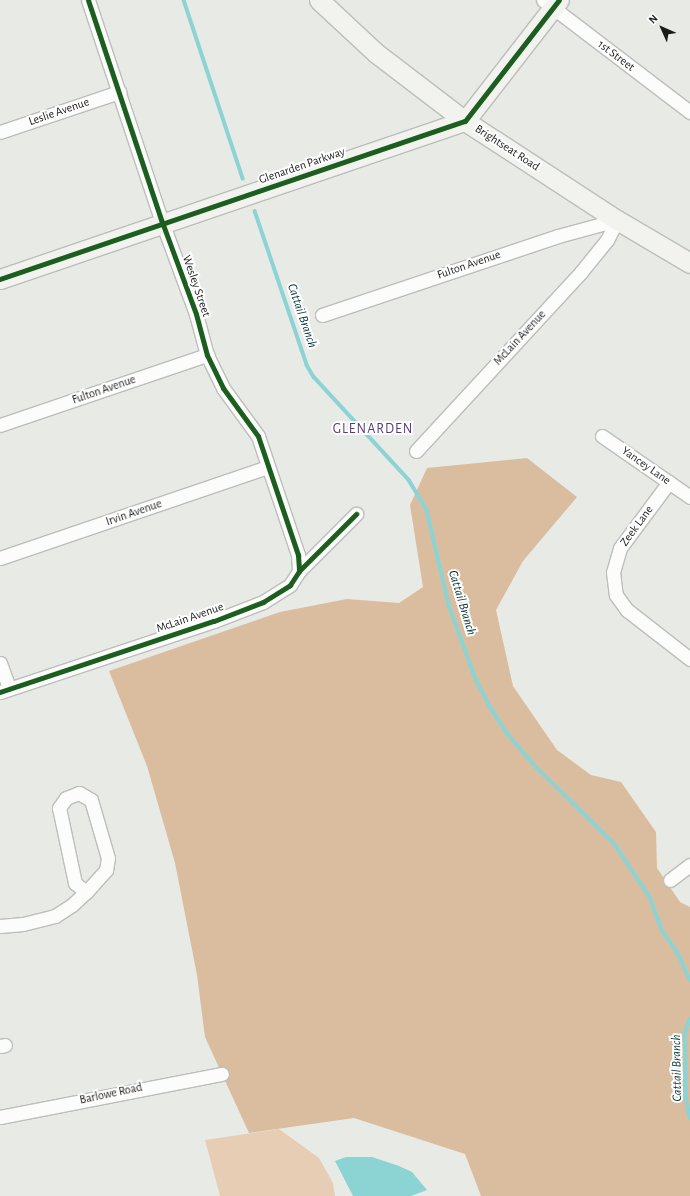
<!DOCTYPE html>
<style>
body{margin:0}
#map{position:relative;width:690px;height:1196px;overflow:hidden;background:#e8eae6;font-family:"Alegreya Sans",sans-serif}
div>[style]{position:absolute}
.green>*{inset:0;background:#e6cdb3}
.forest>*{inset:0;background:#dabd9e}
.water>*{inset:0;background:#8cd3d4}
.stream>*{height:3.5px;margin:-1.75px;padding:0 1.75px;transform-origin:1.75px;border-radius:1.75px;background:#8cd3d4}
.roads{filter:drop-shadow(1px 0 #bdbebb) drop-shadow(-1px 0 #bdbebb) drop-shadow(0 1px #bdbebb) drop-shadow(0 -1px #bdbebb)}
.street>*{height:13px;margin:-6.5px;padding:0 6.5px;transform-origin:6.5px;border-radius:6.5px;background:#fcfcfb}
.secondary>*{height:19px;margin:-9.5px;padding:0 9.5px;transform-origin:9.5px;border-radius:9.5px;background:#f2f2ee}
.cycleway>*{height:5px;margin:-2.5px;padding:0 2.5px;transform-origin:2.5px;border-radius:2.5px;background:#1b5e20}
span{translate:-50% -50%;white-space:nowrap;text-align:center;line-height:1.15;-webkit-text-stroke:4px #fff;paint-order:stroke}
.street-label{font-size:12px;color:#1b1c1a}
.water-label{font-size:13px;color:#003334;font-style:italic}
.quarter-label{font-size:14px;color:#533e7a;letter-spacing:1px}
.north{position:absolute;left:642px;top:8px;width:40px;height:40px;-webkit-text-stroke:3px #fff;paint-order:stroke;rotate:315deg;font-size:11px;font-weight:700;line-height:16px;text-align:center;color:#1b1c1a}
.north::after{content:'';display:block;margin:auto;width:14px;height:18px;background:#1b1c1a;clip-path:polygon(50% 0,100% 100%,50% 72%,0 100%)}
</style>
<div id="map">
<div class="green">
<div style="clip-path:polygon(279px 1129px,319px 1158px,333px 1183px,335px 1196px,220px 1196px,205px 1140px)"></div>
</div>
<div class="forest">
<div style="clip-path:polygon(527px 458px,577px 497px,523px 561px,496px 610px,513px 686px,557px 750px,591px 775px,621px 782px,656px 832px,657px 868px,680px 902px,690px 907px,690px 1196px,481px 1196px,465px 1154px,354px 1118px,249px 1133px,205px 1037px,197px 975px,175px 863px,147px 766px,109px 671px,280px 612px,347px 599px,399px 603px,423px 587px,410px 505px,427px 468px)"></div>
</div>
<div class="water">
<div style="clip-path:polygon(346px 1157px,372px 1157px,399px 1166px,412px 1172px,427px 1190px,411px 1196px,353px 1196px,335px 1161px)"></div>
</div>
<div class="stream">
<div style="left:184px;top:0;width:188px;rotate:71.7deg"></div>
<div style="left:255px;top:211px;width:163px;rotate:71.3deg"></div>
<div style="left:307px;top:365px;width:14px;rotate:60deg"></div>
<div style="left:314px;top:377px;width:140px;rotate:47.3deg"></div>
<div style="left:409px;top:480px;width:35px;rotate:59deg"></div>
<div style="left:427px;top:510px;width:98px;rotate:77deg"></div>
<div style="left:449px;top:605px;width:77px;rotate:70.1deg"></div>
<div style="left:475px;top:677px;width:29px;rotate:63deg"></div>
<div style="left:488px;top:703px;width:36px;rotate:58deg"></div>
<div style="left:507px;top:733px;width:45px;rotate:49.5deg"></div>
<div style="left:536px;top:767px;width:109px;rotate:44.3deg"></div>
<div style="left:614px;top:843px;width:65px;rotate:56.3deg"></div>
<div style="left:650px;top:897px;width:35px;rotate:70deg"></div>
<div style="left:662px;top:930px;width:30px;rotate:56deg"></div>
<div style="left:679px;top:955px;width:27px;rotate:66deg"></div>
<div style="left:690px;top:1019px;width:16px;rotate:108deg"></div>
<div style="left:685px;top:1034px;width:62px;rotate:89.1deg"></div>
<div style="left:686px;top:1096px;width:22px;rotate:80deg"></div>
</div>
<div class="roads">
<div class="street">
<div style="left:88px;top:0;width:234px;rotate:71.6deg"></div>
<div style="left:162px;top:222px;width:98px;rotate:69.7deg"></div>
<div style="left:196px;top:314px;width:42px;rotate:75deg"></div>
<div style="left:207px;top:355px;width:37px;rotate:64deg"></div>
<div style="left:223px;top:388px;width:59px;rotate:53.9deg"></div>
<div style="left:258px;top:436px;width:126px;rotate:71.4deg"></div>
<div style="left:298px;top:555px;width:16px;rotate:86deg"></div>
<div style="left:543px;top:0;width:185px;rotate:37.3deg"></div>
<div style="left:0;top:132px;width:126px;rotate:-18.6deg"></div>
<div style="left:322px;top:315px;width:249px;rotate:-18.5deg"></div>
<div style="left:558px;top:236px;width:61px;rotate:-15.2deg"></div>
<div style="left:0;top:425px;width:219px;rotate:-18.7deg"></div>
<div style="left:602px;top:436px;width:107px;rotate:34.7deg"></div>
<div style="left:416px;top:451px;width:243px;rotate:-47.3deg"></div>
<div style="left:581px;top:272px;width:41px;rotate:-50.9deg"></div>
<div style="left:607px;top:240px;width:22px;rotate:-63deg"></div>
<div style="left:669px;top:482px;width:82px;rotate:126.6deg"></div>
<div style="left:620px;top:548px;width:25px;rotate:106deg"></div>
<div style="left:613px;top:572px;width:23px;rotate:83deg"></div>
<div style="left:616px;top:595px;width:19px;rotate:54deg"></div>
<div style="left:627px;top:610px;width:80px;rotate:37.9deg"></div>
<div style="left:0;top:558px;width:283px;rotate:-18.8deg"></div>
<div style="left:0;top:663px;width:27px;rotate:70deg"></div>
<div style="left:0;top:692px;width:225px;rotate:-18.4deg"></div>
<div style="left:214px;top:621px;width:53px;rotate:-21.2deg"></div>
<div style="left:263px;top:602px;width:32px;rotate:-32deg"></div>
<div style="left:290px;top:585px;width:17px;rotate:-57deg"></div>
<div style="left:299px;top:571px;width:81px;rotate:-45deg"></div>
<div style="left:79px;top:793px;width:14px;rotate:30deg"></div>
<div style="left:91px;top:800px;width:60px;rotate:73.7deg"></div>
<div style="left:108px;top:858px;width:12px;rotate:99deg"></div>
<div style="left:106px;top:870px;width:30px;rotate:132deg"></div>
<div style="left:86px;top:892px;width:14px;rotate:-141deg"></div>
<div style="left:75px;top:883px;width:77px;rotate:-102deg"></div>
<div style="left:59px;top:808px;width:12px;rotate:-55deg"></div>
<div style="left:66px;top:798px;width:14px;rotate:-21deg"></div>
<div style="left:670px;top:880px;width:25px;rotate:-37deg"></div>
<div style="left:0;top:926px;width:23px;rotate:-5deg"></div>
<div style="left:23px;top:924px;width:33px;rotate:-14deg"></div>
<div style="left:55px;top:916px;width:20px;rotate:-33deg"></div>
<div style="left:72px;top:905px;width:19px;rotate:-43deg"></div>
<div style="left:0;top:1046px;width:5px;rotate:-11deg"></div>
<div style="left:0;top:1117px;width:226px;rotate:-11deg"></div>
</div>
<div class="secondary">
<div style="left:319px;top:0;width:78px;rotate:42.9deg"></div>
<div style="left:376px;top:53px;width:112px;rotate:37.4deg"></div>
<div style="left:465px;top:121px;width:181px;rotate:33.1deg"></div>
<div style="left:617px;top:220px;width:85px;rotate:30.5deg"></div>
<div style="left:0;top:279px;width:491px;rotate:-18.8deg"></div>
<div style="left:465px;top:121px;width:153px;rotate:-52.2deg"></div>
</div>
</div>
<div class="cycleway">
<div style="left:88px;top:0;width:234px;rotate:71.6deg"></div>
<div style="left:162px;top:222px;width:98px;rotate:69.7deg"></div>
<div style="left:196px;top:314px;width:42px;rotate:75deg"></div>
<div style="left:207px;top:355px;width:37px;rotate:64deg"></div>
<div style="left:223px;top:388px;width:59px;rotate:53.9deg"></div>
<div style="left:258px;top:436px;width:126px;rotate:71.4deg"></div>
<div style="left:298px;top:555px;width:16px;rotate:86deg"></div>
<div style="left:0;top:279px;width:491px;rotate:-18.8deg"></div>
<div style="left:465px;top:121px;width:153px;rotate:-52.2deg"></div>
<div style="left:0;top:692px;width:225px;rotate:-18.4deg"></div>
<div style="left:214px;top:621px;width:53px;rotate:-21.2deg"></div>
<div style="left:263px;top:602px;width:32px;rotate:-32deg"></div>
<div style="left:290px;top:585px;width:17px;rotate:-57deg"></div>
<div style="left:299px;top:571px;width:81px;rotate:-45deg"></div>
</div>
<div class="street-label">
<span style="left:616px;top:56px;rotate:37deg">1st Street</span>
<span style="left:59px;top:112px;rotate:-19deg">Leslie Avenue</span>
<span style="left:507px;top:148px;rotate:33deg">Brightseat Road</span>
<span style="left:302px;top:166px;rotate:-19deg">Glenarden Parkway</span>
<span style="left:469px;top:265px;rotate:-19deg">Fulton Avenue</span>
<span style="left:196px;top:286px;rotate:71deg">Wesley Street</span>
<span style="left:520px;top:338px;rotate:-47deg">McLain Avenue</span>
<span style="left:104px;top:390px;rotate:-19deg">Fulton Avenue</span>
<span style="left:646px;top:466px;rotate:35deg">Yancey Lane</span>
<span style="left:134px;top:513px;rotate:-19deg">Irvin Avenue</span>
<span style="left:637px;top:526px;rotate:-54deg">Zeek Lane</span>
<span style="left:190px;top:618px;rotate:-19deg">McLain Avenue</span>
<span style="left:111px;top:1094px;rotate:-12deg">Barlowe Road</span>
</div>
<div class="water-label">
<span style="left:301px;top:316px;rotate:71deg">Cattail Branch</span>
<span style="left:461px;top:603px;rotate:73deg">Cattail Branch</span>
<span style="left:678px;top:1068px;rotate:-91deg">Cattail Branch</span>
</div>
<div class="quarter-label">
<span style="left:373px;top:429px">GLENARDEN</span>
</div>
<div class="north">N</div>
</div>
